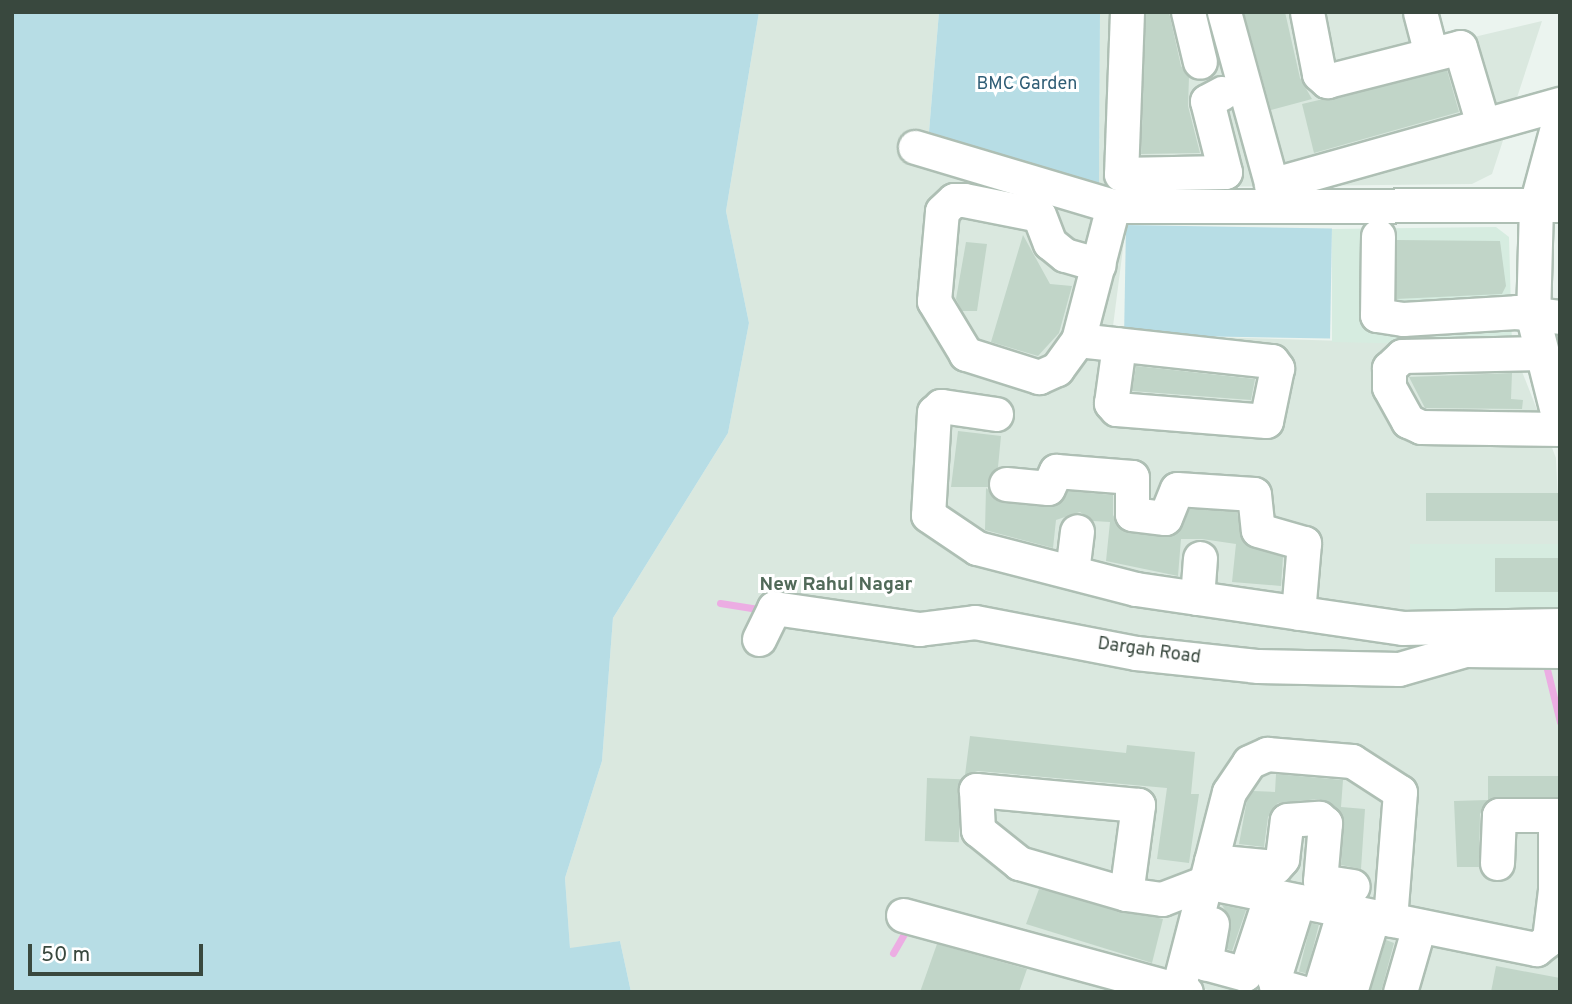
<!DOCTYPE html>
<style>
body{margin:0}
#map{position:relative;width:1572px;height:1004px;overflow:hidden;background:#ebf4ef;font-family:Overpass,sans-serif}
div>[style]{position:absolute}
.residential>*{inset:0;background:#dae8df}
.education>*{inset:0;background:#d6ece0;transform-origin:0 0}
.green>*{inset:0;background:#b7dde5;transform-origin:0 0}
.stream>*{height:7px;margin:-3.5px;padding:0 3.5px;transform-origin:3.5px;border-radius:3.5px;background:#ecade3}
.building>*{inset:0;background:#c1d5c8;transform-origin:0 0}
.roads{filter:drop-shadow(2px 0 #aebfb4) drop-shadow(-2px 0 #aebfb4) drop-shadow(0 2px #aebfb4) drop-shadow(0 -2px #aebfb4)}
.minor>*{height:33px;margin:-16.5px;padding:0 16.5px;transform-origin:16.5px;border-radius:16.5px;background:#fff}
span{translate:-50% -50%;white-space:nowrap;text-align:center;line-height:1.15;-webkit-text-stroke:6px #fff;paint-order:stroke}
.park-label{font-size:18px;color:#305e76}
.street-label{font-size:18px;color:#39483e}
.neighbourhood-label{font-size:19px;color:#516a59;font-weight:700}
.frame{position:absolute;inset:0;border:14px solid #39483e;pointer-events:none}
.scale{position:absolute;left:28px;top:944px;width:175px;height:32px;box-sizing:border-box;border:4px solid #39483e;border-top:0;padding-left:9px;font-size:21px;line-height:24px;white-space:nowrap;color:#39483e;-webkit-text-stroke:5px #fff;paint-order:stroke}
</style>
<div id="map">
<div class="residential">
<div style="clip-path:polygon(759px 12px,939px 12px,929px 132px,933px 166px,1126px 225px,1112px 334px,1512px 346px,1556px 458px,1560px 544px,1410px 544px,1560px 609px,1560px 992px,1215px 992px,905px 904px,1137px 992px,631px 992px,620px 941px,570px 949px,565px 878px,602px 761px,613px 618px,728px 433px,749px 323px,726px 211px)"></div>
<div style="clip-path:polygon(1100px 12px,1432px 12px,1440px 45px,1542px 21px,1492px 174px,1472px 184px,1099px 188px)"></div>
</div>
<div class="education">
<div style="clip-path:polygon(1496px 227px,1509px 237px,1512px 346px,1332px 342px,1332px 229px)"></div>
<div style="left:1410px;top:544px;width:150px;height:69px"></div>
</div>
<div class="green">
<div style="clip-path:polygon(12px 12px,759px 12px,726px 211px,749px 323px,728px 433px,613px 618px,602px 761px,565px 878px,570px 948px,620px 941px,631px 992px,12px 992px)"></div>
<div style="clip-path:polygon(939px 12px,1100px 12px,1099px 188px,929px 132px)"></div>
<div style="left:1126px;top:225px;width:206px;height:110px;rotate:1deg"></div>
</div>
<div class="stream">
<div style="left:720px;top:603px;width:45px;rotate:9deg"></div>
<div style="left:1545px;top:661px;width:63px;rotate:76.2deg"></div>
<div style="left:893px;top:953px;width:30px;rotate:-60deg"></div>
</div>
<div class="building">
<div style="clip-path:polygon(1146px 12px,1169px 12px,1181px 66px,1189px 77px,1188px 106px,1200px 153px,1141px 154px)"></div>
<div style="clip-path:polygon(1285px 12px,1300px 78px,1312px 99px,1271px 110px,1244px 13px)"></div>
<div style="clip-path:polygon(1447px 70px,1459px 112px,1314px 153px,1302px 104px)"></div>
<div style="clip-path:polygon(1023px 235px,1050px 284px,1072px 286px,1059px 333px,1038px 356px,991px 342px)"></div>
<div style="clip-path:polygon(1397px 240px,1500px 241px,1506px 286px,1502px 294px,1396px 299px)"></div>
<div style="clip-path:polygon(966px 242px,987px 244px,977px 311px,962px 311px,956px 299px)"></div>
<div style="clip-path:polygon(1136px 366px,1255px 379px,1251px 400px,1132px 391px)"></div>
<div style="clip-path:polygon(1512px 373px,1511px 399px,1523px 400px,1522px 409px,1425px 408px,1409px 377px)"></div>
<div style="clip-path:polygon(958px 431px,1001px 436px,998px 467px,988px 487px,951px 487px)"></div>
<div style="clip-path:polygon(986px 488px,1004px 503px,1046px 507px,1058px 504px,1068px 491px,1113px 495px,1113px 515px,1121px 529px,1163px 537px,1175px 534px,1190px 509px,1237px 512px,1244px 543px,1283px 557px,1281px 586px,1232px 582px,1236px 544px,1202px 539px,1181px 539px,1178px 576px,1106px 561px,1110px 522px,1093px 521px,1080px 512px,1056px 520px,1053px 548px,985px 530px)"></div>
<div style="left:1426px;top:493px;width:134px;height:28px"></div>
<div style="left:1560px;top:558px;width:34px;height:65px;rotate:90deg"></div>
<div style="clip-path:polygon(970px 736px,1126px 753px,1127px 745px,1195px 752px,1191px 794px,1199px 794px,1189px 863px,1157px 859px,1167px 788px,978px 771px,965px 775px)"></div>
<div style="clip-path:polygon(1276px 774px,1343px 780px,1341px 807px,1365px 809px,1361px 869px,1341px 865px,1343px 816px,1319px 799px,1278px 803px,1268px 817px,1264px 847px,1239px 844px,1247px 800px,1253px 791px,1275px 792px)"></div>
<div style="clip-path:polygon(1488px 776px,1559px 776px,1559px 797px,1489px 799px,1480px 814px,1479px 867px,1457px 867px,1454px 801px,1488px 800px)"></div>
<div style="left:927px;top:778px;width:34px;height:63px;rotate:2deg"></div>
<div style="clip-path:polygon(1039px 889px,1163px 919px,1152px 963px,1026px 924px)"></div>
<div style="clip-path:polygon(1222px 905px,1246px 910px,1232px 951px,1227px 949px,1230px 918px)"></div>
<div style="left:1311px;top:923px;width:8px;height:50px;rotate:14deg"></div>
<div style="clip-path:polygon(1386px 940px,1394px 943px,1381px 992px,1370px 992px)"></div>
<div style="clip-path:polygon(937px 944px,1027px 969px,1019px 992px,920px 992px)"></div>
<div style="clip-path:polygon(1496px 966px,1560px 978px,1560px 992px,1491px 992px)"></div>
</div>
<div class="roads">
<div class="minor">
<div style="left:1127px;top:12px;width:162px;rotate:92.1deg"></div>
<div style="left:1121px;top:174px;width:104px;rotate:-1.1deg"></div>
<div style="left:1225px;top:172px;width:73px;rotate:-104.2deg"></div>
<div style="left:1207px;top:101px;width:17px;rotate:-28deg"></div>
<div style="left:1188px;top:12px;width:51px;rotate:76.5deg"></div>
<div style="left:1224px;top:12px;width:200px;rotate:74.6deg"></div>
<div style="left:1307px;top:12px;width:63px;rotate:79deg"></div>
<div style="left:1319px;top:74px;width:11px;rotate:41deg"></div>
<div style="left:1327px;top:81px;width:137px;rotate:-14.3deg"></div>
<div style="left:1460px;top:47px;width:80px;rotate:73.4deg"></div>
<div style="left:1420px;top:12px;width:43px;rotate:75.3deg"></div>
<div style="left:1560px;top:116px;width:92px;rotate:105.1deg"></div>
<div style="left:1536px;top:205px;width:112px;rotate:91.5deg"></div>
<div style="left:1533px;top:317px;width:110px;rotate:75.8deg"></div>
<div style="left:915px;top:147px;width:207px;rotate:16.6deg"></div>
<div style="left:1113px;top:206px;width:447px;rotate:-0.1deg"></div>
<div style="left:1271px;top:185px;width:300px;rotate:-15.7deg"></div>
<div style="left:1113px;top:206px;width:138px;rotate:104.6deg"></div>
<div style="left:1078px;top:340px;width:195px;rotate:6.2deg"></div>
<div style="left:1272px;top:361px;width:9px;rotate:54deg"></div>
<div style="left:1277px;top:368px;width:54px;rotate:101.7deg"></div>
<div style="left:1266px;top:421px;width:150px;rotate:-175.4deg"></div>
<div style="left:1116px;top:409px;width:8px;rotate:-130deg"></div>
<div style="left:1111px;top:403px;width:59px;rotate:-82.1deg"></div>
<div style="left:1378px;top:236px;width:79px;rotate:90.7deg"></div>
<div style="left:1377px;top:315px;width:26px;rotate:9deg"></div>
<div style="left:1403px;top:319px;width:113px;rotate:-3.5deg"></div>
<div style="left:1516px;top:312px;width:44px;rotate:6.5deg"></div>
<div style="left:1078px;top:340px;width:36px;rotate:126deg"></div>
<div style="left:1057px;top:369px;width:20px;rotate:156deg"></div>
<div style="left:1039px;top:377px;width:77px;rotate:-162.5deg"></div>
<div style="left:966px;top:354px;width:62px;rotate:-121.1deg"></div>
<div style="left:934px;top:301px;width:90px;rotate:-84.9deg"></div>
<div style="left:942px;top:211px;width:16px;rotate:-43deg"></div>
<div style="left:954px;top:200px;width:10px"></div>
<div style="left:964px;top:200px;width:76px;rotate:11.3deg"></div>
<div style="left:1039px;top:215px;width:30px;rotate:69deg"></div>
<div style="left:1050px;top:243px;width:19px;rotate:39deg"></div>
<div style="left:1065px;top:255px;width:35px;rotate:16deg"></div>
<div style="left:1541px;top:353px;width:139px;rotate:178.8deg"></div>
<div style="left:1402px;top:356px;width:18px;rotate:137deg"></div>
<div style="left:1389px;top:368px;width:19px;rotate:90deg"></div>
<div style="left:1389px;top:387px;width:39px;rotate:61deg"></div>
<div style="left:1408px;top:421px;width:14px;rotate:25deg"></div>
<div style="left:1421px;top:427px;width:139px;rotate:0.8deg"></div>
<div style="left:996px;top:414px;width:56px;rotate:-171.7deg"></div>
<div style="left:941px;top:406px;width:9px;rotate:139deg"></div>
<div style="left:934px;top:412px;width:103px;rotate:93.3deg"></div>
<div style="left:928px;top:515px;width:59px;rotate:34deg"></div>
<div style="left:977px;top:548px;width:164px;rotate:14.5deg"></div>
<div style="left:1136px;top:589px;width:269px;rotate:8.3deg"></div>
<div style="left:1402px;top:628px;width:158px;rotate:-1.1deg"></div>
<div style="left:1006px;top:484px;width:42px;rotate:5.4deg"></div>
<div style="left:1048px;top:488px;width:19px;rotate:-65deg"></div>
<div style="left:1056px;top:471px;width:76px;rotate:4.5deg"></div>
<div style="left:1132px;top:477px;width:37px;rotate:90deg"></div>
<div style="left:1132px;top:514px;width:33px;rotate:7deg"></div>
<div style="left:1165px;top:518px;width:31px;rotate:-68deg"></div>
<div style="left:1177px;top:489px;width:77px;rotate:3.7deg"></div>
<div style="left:1254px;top:494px;width:36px;rotate:84deg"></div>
<div style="left:1258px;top:530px;width:48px;rotate:15.8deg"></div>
<div style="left:1304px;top:543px;width:70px;rotate:94.9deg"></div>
<div style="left:1072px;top:572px;width:41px;rotate:-83deg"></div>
<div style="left:1197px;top:598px;width:40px;rotate:-85.7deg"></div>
<div style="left:759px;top:639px;width:34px;rotate:-64deg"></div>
<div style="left:774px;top:608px;width:147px;rotate:8.2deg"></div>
<div style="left:919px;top:629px;width:56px;rotate:-7.1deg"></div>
<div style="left:975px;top:622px;width:164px;rotate:10.9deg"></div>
<div style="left:1136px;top:653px;width:123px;rotate:6.1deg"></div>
<div style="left:1258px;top:666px;width:141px;rotate:1.2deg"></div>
<div style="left:1399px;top:669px;width:69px;rotate:-16.1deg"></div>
<div style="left:1465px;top:650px;width:95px;rotate:0.6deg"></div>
<div style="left:1211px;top:861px;width:64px;rotate:5.4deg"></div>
<div style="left:1275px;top:867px;width:11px;rotate:-49deg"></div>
<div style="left:1282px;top:859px;width:39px;rotate:-83deg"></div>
<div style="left:1287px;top:820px;width:32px;rotate:-4deg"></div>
<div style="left:1319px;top:818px;width:8px;rotate:40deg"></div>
<div style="left:1325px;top:823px;width:58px;rotate:94.9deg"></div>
<div style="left:1320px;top:881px;width:33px;rotate:9deg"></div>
<div style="left:1497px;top:863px;width:48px;rotate:-87.6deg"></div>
<div style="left:1499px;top:815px;width:56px"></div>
<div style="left:1555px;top:815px;width:75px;rotate:90deg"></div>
<div style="left:1126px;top:894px;width:90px;rotate:-82.3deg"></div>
<div style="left:1138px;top:805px;width:163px;rotate:-174.7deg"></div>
<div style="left:976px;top:790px;width:40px;rotate:87.1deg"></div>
<div style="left:978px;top:830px;width:53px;rotate:38.8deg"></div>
<div style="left:1019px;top:863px;width:111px;rotate:16.2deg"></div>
<div style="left:1126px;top:894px;width:36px;rotate:8deg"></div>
<div style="left:1162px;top:899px;width:47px;rotate:-21.1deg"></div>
<div style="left:1206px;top:882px;width:337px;rotate:11.5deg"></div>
<div style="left:1536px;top:949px;width:16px;rotate:-38deg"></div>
<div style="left:1549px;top:939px;width:49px;rotate:-83deg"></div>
<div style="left:1555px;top:890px;width:5px"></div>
<div style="left:1298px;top:901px;width:81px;rotate:107.3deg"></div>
<div style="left:1274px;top:978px;width:7px;rotate:74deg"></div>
<div style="left:1276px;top:985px;width:26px;rotate:16deg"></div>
<div style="left:903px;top:915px;width:293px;rotate:15.2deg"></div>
<div style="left:1212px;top:924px;width:40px;rotate:100deg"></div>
<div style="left:1205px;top:963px;width:41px;rotate:15.4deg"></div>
<div style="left:1245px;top:974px;width:83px;rotate:-71.8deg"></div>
<div style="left:1178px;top:989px;width:203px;rotate:-75.5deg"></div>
<div style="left:1229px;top:792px;width:36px;rotate:-56deg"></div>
<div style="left:1249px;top:762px;width:20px;rotate:-24deg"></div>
<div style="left:1267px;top:754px;width:85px;rotate:4.7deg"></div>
<div style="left:1352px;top:761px;width:57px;rotate:32.9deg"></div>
<div style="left:1400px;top:792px;width:128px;rotate:94.5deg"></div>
<div style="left:1319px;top:992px;width:86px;rotate:-73deg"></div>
<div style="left:1350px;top:992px;width:79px;rotate:-73.2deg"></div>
<div style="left:1400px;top:992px;width:69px;rotate:-73.9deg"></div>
</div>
</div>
<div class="park-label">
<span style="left:1027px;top:85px">BMC Garden</span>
</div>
<div class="street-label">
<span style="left:1149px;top:652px;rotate:8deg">Dargah Road</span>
</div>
<div class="neighbourhood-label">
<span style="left:836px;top:586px">New Rahul Nagar</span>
</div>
<div class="frame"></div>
<div class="scale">50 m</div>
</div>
